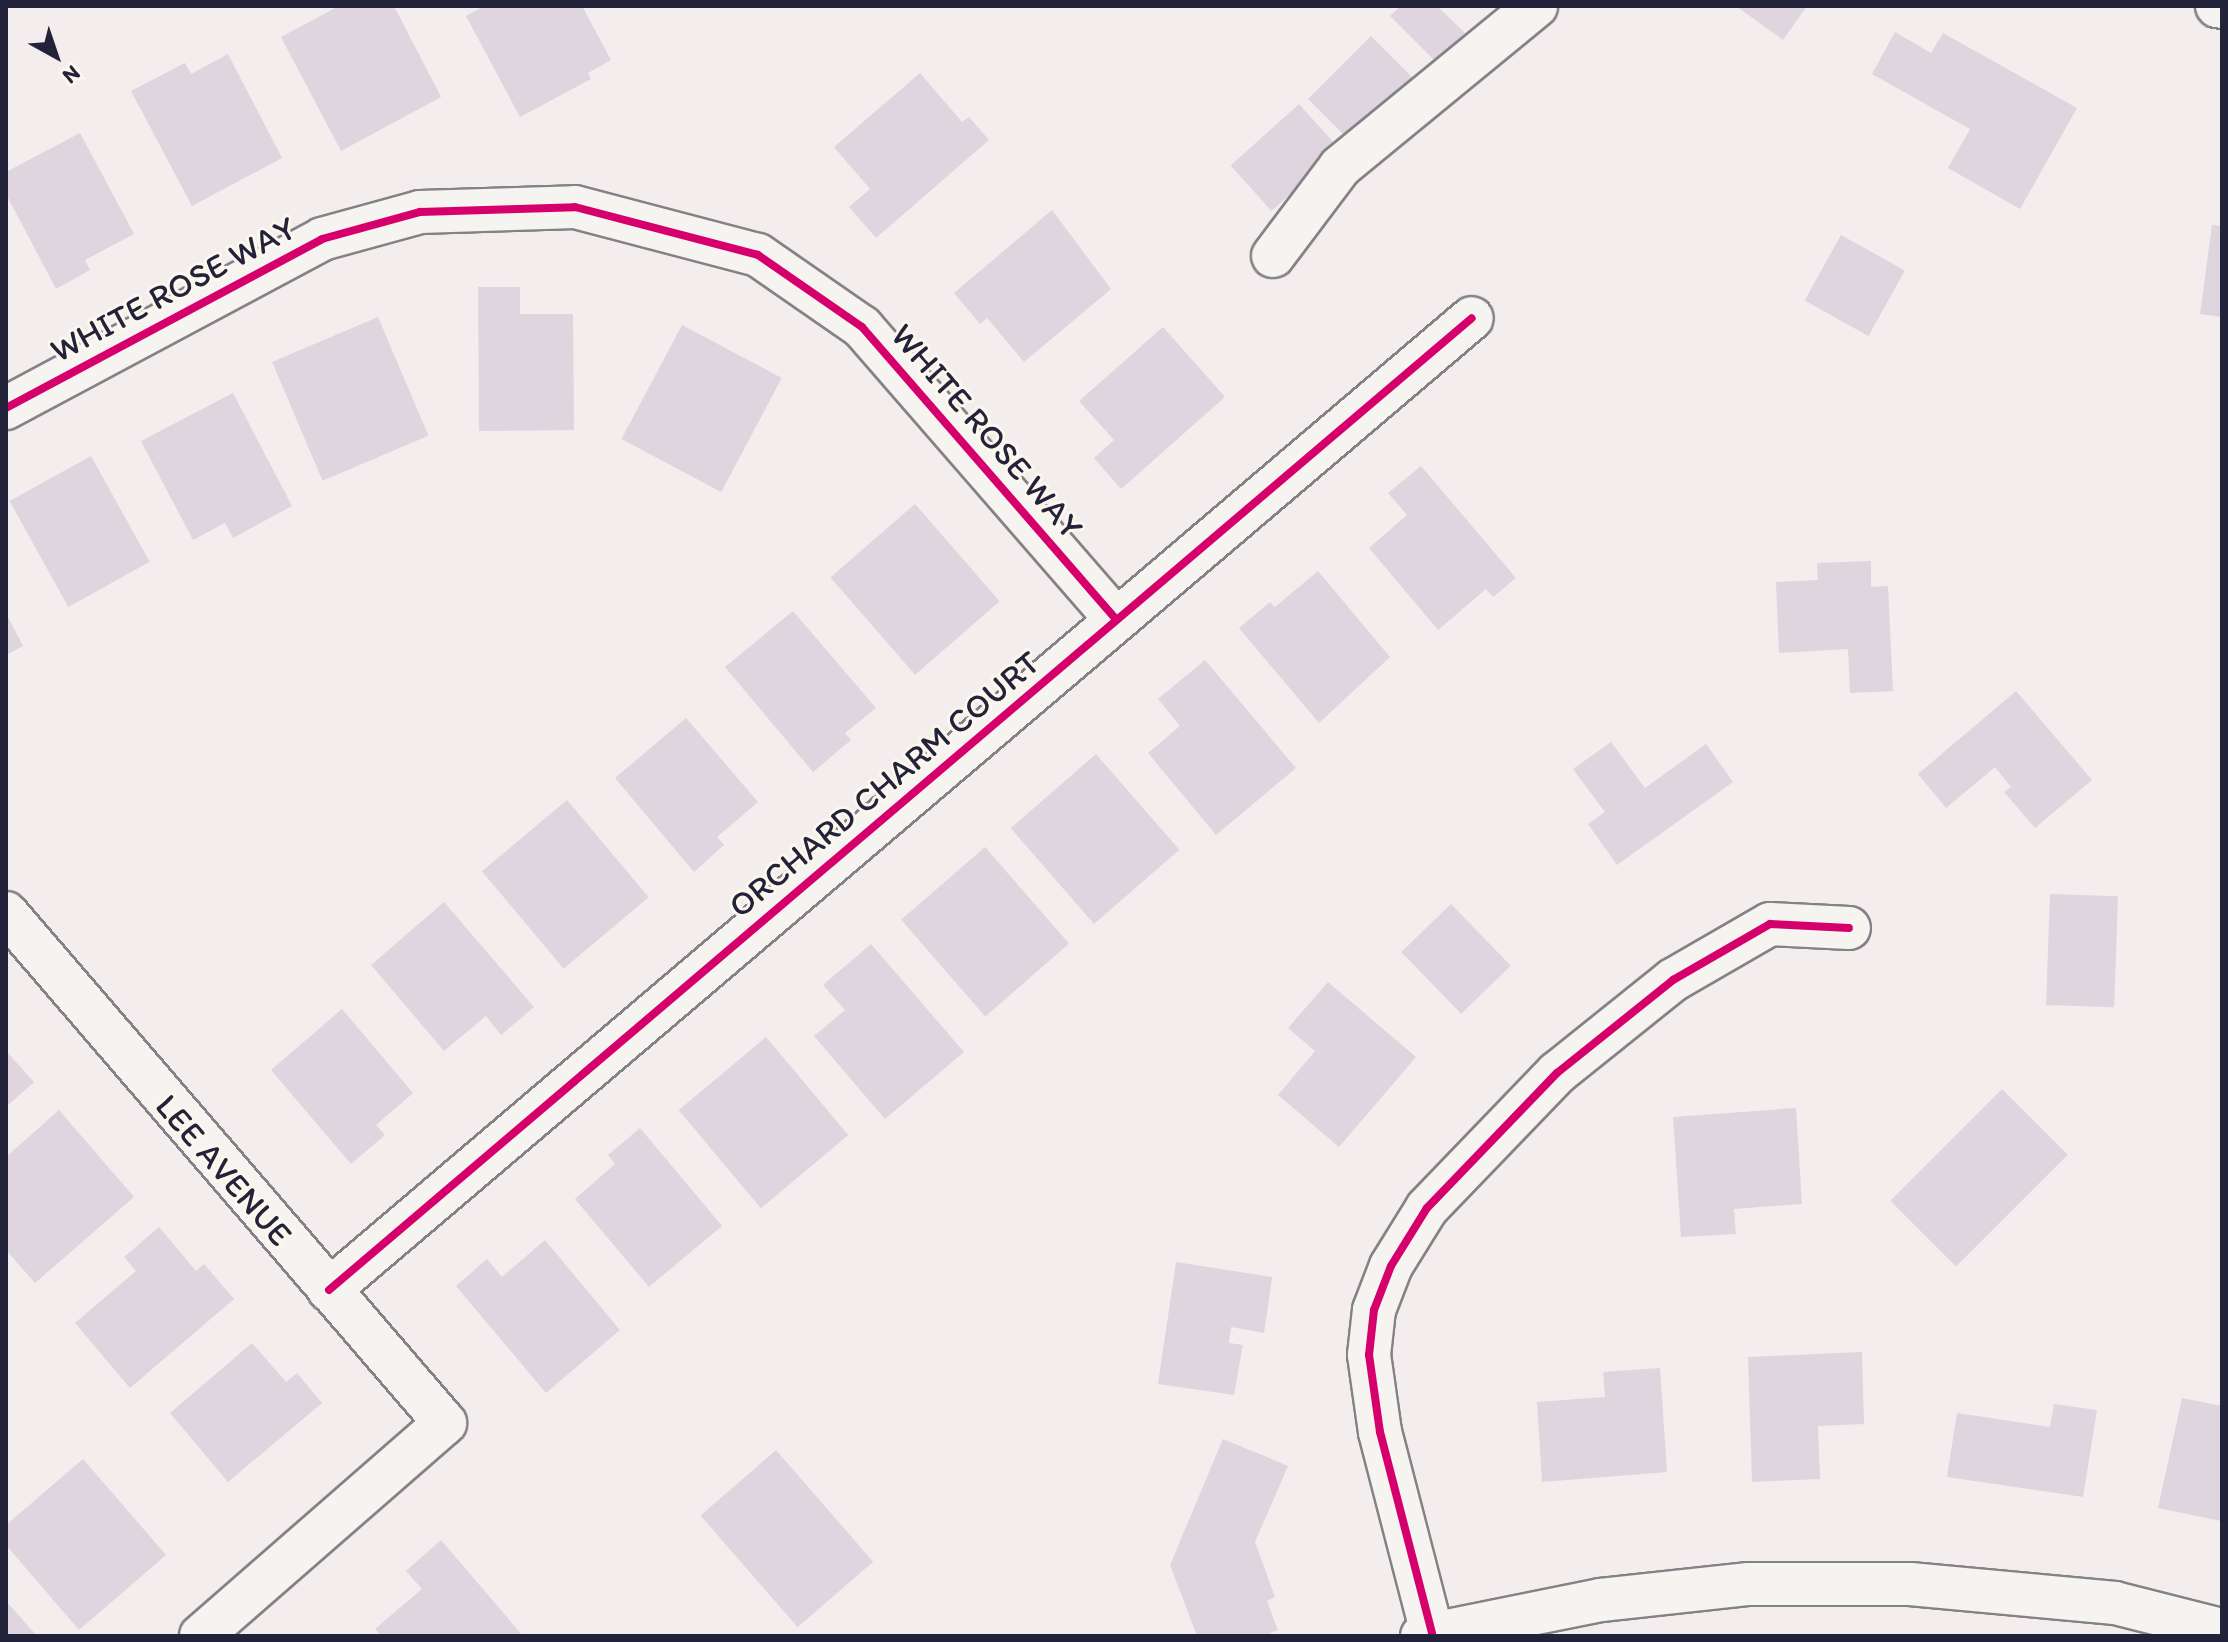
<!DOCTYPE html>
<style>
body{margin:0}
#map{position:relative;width:2228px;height:1642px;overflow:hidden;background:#f3eded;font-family:Itim,sans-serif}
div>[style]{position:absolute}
.building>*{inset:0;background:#ded5de;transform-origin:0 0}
.roads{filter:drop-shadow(2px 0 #848287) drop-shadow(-2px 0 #848287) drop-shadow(0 2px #848287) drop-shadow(0 -2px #848287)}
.street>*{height:42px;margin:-21px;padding:0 21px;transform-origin:21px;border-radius:21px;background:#f6f4f0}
.cycleway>*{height:8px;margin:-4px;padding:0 4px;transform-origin:4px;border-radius:4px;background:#d6006c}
span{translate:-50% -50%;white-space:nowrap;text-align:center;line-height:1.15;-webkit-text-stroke:6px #fbf7ec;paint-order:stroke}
.street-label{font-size:34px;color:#22223b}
.frame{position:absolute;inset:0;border:8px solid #22223b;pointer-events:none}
.north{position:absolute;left:16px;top:16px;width:80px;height:80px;-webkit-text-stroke:6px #fbf7ec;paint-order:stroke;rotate:140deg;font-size:22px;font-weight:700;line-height:32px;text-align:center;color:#22223b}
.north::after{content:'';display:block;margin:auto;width:28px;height:36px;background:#22223b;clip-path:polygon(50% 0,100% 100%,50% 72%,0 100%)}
</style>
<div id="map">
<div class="building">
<div style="clip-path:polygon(339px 6px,394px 6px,441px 97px,341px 151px,281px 37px)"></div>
<div style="clip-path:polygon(484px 6px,582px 6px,611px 60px,588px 73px,591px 79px,520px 117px,466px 16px)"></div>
<div style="clip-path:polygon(1401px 6px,1437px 6px,1465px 33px,1436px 62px,1390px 16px)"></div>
<div style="clip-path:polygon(1736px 6px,1807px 6px,1783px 40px)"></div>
<div style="clip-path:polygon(1895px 32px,1931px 53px,1943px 33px,2077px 108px,2020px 209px,1948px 168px,1970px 129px,1872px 74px)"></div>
<div style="left:1371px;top:36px;width:61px;height:89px;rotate:45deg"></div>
<div style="clip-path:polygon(228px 54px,282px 158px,192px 206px,131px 91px,185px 63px,191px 74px)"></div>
<div style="clip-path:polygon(920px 73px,962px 122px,969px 117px,989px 140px,876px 238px,849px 207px,870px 189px,834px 147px)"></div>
<div style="left:1299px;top:104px;width:61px;height:92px;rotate:48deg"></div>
<div style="clip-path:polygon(80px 133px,134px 234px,85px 260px,90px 270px,56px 289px,6px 194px,6px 172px)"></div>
<div style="clip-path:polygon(1052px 210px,1111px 289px,1024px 362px,987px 318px,980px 324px,954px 293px)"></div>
<div style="clip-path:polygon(2212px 225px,2222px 226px,2222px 317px,2200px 314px)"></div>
<div style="left:1841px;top:235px;width:73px;height:75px;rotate:29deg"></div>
<div style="clip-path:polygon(478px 287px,520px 287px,520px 314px,573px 314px,574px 430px,479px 431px)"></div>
<div style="left:378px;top:317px;width:129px;height:115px;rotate:67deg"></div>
<div style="left:682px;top:325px;width:113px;height:129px;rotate:28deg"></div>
<div style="clip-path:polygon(1163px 327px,1225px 397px,1121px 489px,1094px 458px,1114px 440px,1079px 401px)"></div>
<div style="clip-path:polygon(233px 393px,292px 506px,233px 538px,225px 523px,193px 540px,141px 441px)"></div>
<div style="left:91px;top:456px;width:121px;height:93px;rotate:61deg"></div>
<div style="clip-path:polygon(1421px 466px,1516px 578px,1493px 597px,1486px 589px,1438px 630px,1369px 548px,1407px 515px,1388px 493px)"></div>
<div style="left:915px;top:504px;width:129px;height:112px;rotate:49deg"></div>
<div style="clip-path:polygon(1871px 561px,1871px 587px,1888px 586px,1893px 691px,1850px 693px,1848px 649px,1779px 653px,1776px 582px,1818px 580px,1817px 563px)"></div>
<div style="clip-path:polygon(1318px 571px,1390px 657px,1319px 723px,1239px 628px,1270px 602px,1275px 607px)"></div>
<div style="clip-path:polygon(793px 611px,876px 708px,845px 733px,851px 740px,813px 772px,725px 667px)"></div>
<div style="clip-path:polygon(6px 613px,23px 646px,6px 655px)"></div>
<div style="clip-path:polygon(1205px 660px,1296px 768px,1216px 835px,1148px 753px,1180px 726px,1158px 699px)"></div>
<div style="clip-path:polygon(2016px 691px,2092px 780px,2035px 828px,2004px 792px,2011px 787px,1995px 767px,1946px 808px,1918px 774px)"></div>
<div style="clip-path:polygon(686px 718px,758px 802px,717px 837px,724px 845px,694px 872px,615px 778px)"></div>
<div style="clip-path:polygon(1611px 742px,1645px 788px,1706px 744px,1733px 782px,1617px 865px,1588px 824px,1605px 812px,1573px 769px)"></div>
<div style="left:1096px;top:754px;width:127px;height:113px;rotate:49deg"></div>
<div style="left:567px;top:800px;width:127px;height:111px;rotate:50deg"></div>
<div style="left:985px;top:847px;width:128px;height:111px;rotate:49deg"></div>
<div style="left:2050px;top:894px;width:68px;height:111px;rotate:2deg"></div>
<div style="clip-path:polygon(444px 902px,534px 1007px,501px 1035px,486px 1016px,444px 1051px,371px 965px)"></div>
<div style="left:1451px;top:904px;width:86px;height:69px;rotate:46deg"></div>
<div style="clip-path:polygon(871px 944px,964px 1052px,885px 1119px,814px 1036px,845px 1010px,823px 985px)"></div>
<div style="clip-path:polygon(1328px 982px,1416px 1057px,1339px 1147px,1278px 1095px,1315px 1051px,1288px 1028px)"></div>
<div style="clip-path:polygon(342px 1009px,413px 1093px,376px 1125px,385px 1135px,351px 1164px,271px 1070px)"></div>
<div style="left:766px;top:1037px;width:128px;height:114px;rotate:50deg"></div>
<div style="clip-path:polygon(6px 1051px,34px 1082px,6px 1107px)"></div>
<div style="left:2002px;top:1089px;width:93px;height:158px;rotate:45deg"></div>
<div style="clip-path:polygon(1796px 1108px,1802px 1204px,1734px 1209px,1736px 1234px,1681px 1237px,1673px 1117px)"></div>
<div style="clip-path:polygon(59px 1110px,134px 1197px,35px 1283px,6px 1250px,6px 1157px)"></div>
<div style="clip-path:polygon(640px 1128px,722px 1226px,649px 1287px,575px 1199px,615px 1164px,608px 1155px)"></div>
<div style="clip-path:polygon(159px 1227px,196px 1271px,204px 1264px,234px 1299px,130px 1388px,75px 1323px,136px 1271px,124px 1257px)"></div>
<div style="clip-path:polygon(545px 1240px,620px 1330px,546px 1393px,456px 1286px,487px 1259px,502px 1277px)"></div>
<div style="clip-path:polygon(1176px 1262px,1272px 1277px,1264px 1333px,1231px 1327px,1229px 1343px,1243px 1345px,1234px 1395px,1158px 1384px)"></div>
<div style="clip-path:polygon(252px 1343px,286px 1382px,297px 1373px,322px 1403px,228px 1482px,170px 1413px)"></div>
<div style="clip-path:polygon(1862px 1352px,1864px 1424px,1818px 1426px,1820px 1479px,1752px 1482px,1748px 1357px)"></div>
<div style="clip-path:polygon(1660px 1368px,1667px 1472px,1542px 1482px,1537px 1402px,1605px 1397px,1603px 1372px)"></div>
<div style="clip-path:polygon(2182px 1398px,2222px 1406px,2221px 1521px,2158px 1508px)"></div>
<div style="clip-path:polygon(2054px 1404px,2097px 1410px,2083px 1497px,1947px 1477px,1957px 1413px,2050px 1427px)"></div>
<div style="clip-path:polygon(1223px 1439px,1288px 1466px,1255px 1542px,1275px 1597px,1267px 1601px,1278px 1630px,1263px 1636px,1197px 1636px,1170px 1565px)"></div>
<div style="left:776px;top:1450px;width:148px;height:100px;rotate:49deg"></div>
<div style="clip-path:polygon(83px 1459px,166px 1555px,79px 1630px,6px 1545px,6px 1525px)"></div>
<div style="clip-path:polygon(441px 1540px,523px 1636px,381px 1636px,375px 1629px,422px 1589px,406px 1571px)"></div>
<div style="clip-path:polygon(6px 1601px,37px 1636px,6px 1636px)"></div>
</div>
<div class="roads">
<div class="street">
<div style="left:2217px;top:6px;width:5px;rotate:11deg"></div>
<div style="left:1273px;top:256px;width:111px;rotate:-53deg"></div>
<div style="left:1340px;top:167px;width:254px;rotate:-39.4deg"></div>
<div style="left:6px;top:408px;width:358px;rotate:-28.1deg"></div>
<div style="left:322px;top:239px;width:102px;rotate:-15.4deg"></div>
<div style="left:420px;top:212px;width:155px;rotate:-1.8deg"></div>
<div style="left:575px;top:207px;width:189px;rotate:14.7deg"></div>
<div style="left:758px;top:255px;width:126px;rotate:34.7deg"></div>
<div style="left:862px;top:327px;width:388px;rotate:49deg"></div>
<div style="left:6px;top:913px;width:673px;rotate:49.28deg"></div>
<div style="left:445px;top:1423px;width:324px;rotate:138.9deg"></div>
<div style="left:329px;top:1290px;width:1500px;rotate:-40.38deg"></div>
<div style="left:1432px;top:1633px;width:208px;rotate:-104.5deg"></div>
<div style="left:1380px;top:1432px;width:78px;rotate:-98.1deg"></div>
<div style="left:1369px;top:1355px;width:45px;rotate:-83.7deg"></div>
<div style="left:1374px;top:1310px;width:47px;rotate:-68.9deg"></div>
<div style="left:1391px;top:1266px;width:68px;rotate:-58.2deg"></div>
<div style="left:1427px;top:1208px;width:187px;rotate:-46.1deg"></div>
<div style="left:1557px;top:1073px;width:149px;rotate:-38.7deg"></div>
<div style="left:1673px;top:980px;width:112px;rotate:-30deg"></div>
<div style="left:1770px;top:924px;width:79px;rotate:2.9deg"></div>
<div style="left:1422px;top:1636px;width:183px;rotate:-11.4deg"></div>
<div style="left:1601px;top:1600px;width:149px;rotate:-6.2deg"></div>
<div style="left:1749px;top:1584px;width:161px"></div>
<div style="left:1910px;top:1584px;width:206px;rotate:5.3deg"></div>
<div style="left:2115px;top:1603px;width:110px;rotate:14.2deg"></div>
</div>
</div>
<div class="cycleway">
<div style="left:6px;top:408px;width:358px;rotate:-28.1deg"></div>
<div style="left:322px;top:239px;width:102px;rotate:-15.4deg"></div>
<div style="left:420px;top:212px;width:155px;rotate:-1.8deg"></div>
<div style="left:575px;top:207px;width:189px;rotate:14.7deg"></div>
<div style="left:758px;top:255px;width:126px;rotate:34.7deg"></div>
<div style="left:862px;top:327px;width:388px;rotate:49deg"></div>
<div style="left:329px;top:1290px;width:1500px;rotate:-40.38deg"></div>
<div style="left:1432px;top:1633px;width:208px;rotate:-104.5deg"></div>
<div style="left:1380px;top:1432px;width:78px;rotate:-98.1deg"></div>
<div style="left:1369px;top:1355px;width:45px;rotate:-83.7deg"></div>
<div style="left:1374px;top:1310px;width:47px;rotate:-68.9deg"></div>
<div style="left:1391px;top:1266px;width:68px;rotate:-58.2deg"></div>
<div style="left:1427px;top:1208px;width:187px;rotate:-46.1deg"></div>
<div style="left:1557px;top:1073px;width:149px;rotate:-38.7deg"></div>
<div style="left:1673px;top:980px;width:112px;rotate:-30deg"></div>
<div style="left:1770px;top:924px;width:79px;rotate:2.9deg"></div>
</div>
<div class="street-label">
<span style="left:173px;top:289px;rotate:-28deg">WHITE ROSE WAY</span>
<span style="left:987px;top:431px;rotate:49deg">WHITE ROSE WAY</span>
<span style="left:884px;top:784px;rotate:-40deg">ORCHARD CHARM COURT</span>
<span style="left:224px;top:1170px;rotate:49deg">LEE AVENUE</span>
</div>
<div class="frame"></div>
<div class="north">N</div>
</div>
